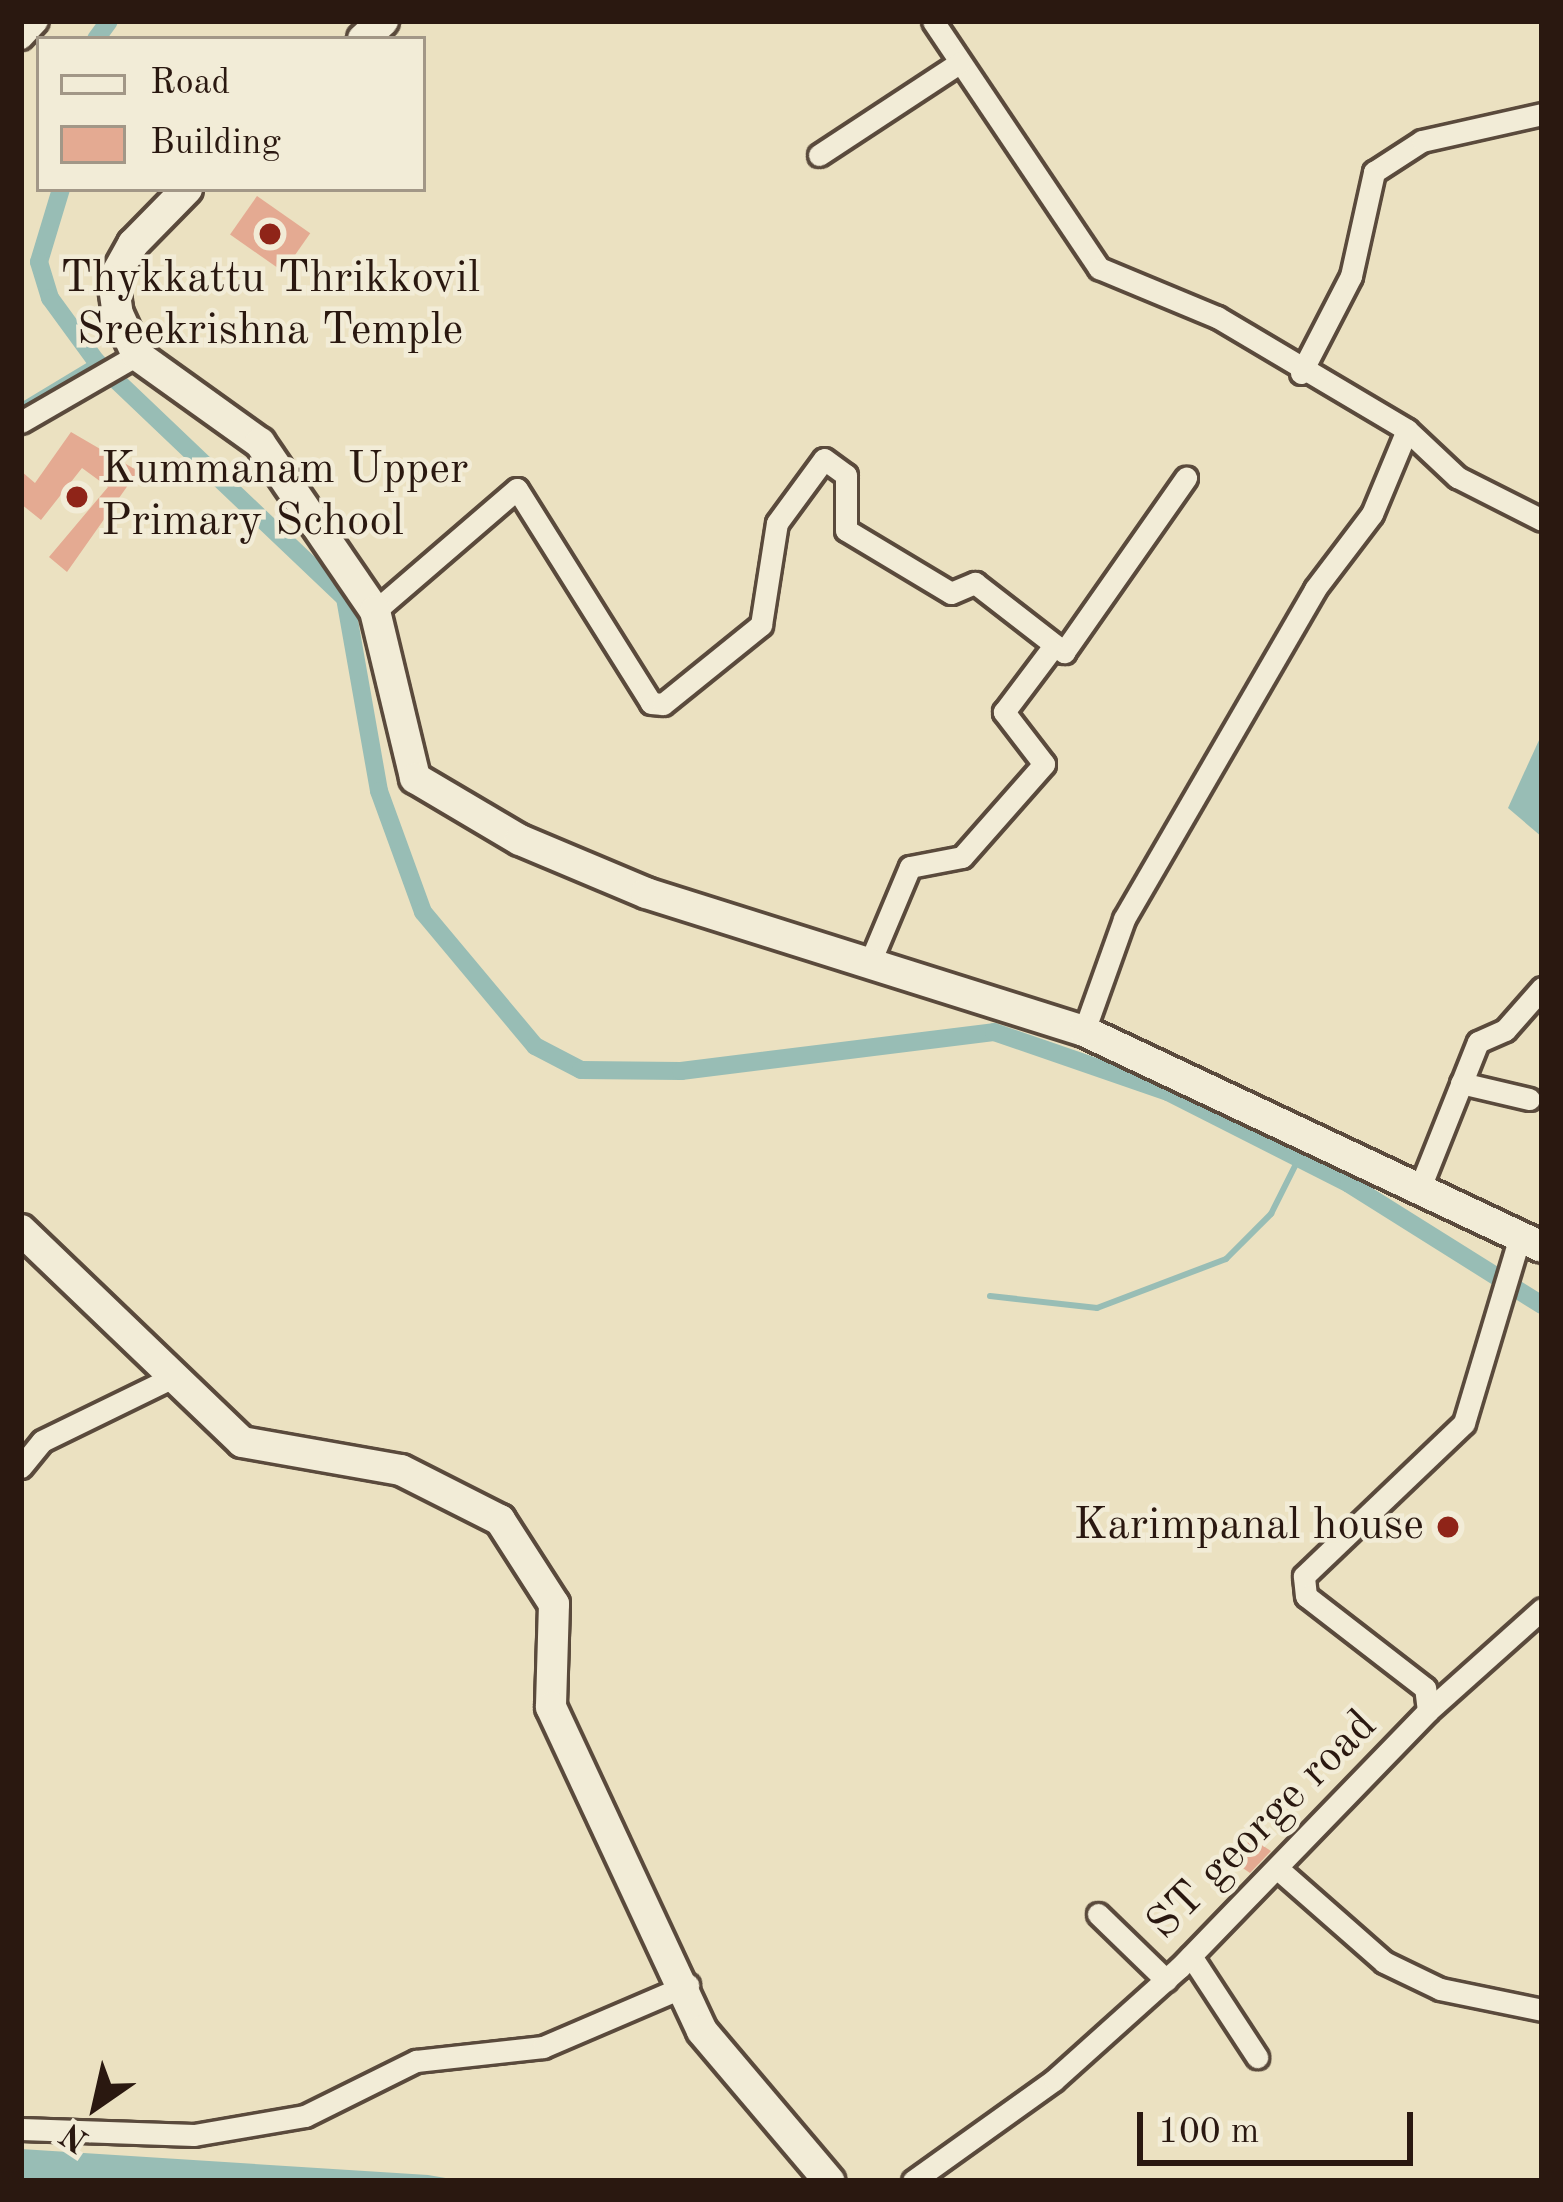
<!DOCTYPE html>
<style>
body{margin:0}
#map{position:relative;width:1563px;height:2202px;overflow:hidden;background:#ebe1c1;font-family:"Old Standard TT",serif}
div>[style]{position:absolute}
.water>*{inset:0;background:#98bdb5}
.stream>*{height:6px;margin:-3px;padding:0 3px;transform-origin:3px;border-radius:3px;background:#98bdb5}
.canal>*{height:18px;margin:-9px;padding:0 9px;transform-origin:9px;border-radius:9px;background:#98bdb5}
.building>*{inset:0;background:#e4aa92;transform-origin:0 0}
.roads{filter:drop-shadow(3px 0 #5a4a3c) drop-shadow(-3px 0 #5a4a3c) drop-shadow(0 3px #5a4a3c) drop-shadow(0 -3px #5a4a3c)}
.minor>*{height:21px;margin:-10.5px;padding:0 10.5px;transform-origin:10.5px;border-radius:10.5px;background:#f2ecd7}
.secondary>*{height:30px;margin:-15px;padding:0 15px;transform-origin:15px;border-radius:15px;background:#f2ecd7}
.dots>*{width:33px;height:33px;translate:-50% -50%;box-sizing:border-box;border:6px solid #f2ecd7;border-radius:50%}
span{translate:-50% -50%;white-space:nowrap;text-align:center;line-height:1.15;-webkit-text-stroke:9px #f2ecd7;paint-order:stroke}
.poi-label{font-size:45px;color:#2a1810}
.left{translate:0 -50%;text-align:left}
.right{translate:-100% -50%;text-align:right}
.street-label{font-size:45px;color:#2a1810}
.frame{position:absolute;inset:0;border:24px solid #2a1810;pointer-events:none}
.legend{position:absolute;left:36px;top:36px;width:390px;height:156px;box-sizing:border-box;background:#f2ecd7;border:3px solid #a29787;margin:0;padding:15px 21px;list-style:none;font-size:36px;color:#2a1810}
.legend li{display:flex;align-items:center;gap:24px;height:60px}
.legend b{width:60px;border:3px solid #a29787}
.north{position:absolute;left:36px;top:2046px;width:120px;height:120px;-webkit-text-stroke:9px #f2ecd7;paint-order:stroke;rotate:214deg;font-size:33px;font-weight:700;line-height:48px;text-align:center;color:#2a1810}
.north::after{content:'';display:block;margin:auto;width:42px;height:54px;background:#2a1810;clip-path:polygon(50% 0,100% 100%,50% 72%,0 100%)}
.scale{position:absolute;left:1137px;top:2112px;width:276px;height:54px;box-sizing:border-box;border:6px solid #2a1810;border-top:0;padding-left:15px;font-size:36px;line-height:42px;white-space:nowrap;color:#2a1810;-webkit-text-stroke:9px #f2ecd7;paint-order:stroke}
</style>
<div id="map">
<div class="water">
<div style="clip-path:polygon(1540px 738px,1542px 738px,1542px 837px,1508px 808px)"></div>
<div style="clip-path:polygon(21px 2149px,428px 2175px,463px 2181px,21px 2181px)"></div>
</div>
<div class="stream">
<div style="left:21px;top:406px;width:87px;rotate:-31deg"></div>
<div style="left:990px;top:1296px;width:108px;rotate:6.4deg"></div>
<div style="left:1097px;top:1308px;width:138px;rotate:-20.8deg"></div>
<div style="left:1226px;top:1259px;width:64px;rotate:-45deg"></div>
<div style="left:1271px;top:1214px;width:63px;rotate:-63.4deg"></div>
</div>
<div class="canal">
<div style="left:96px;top:39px;width:22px;rotate:-54deg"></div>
<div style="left:61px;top:189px;width:76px;rotate:106.8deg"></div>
<div style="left:39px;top:262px;width:38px;rotate:73deg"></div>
<div style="left:50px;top:298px;width:78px;rotate:53.9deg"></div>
<div style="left:96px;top:361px;width:344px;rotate:43.6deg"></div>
<div style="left:345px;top:598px;width:196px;rotate:80deg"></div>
<div style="left:379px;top:791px;width:129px;rotate:70deg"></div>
<div style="left:423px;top:912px;width:175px;rotate:50.1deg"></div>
<div style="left:535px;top:1046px;width:52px;rotate:27.6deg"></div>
<div style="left:581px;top:1070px;width:100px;rotate:0.6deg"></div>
<div style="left:681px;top:1071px;width:315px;rotate:-7.1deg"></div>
<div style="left:994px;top:1032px;width:184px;rotate:19deg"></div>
<div style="left:1168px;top:1092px;width:203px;rotate:26.9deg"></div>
<div style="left:1349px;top:1184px;width:228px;rotate:32.1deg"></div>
</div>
<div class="building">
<div style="left:257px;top:196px;width:65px;height:47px;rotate:35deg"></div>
<div style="clip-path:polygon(71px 432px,138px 471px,67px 572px,49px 557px,108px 487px,82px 468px,41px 520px,21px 504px,21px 471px,35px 483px)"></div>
<div style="clip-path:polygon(1251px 1838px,1271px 1851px,1250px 1873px,1234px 1862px)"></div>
</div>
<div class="roads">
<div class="minor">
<div style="left:933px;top:21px;width:298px;rotate:56.1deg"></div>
<div style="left:1099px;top:268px;width:128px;rotate:22.6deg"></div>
<div style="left:1217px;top:317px;width:221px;rotate:30.7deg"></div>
<div style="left:1407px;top:430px;width:69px;rotate:43.2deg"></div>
<div style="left:1457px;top:477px;width:95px;rotate:26.8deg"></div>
<div style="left:21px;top:38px;width:23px;rotate:-47deg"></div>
<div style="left:819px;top:155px;width:168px;rotate:-33.3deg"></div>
<div style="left:1301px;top:373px;width:109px;rotate:-62.7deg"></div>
<div style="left:1351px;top:276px;width:107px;rotate:-77.5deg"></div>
<div style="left:1374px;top:172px;width:57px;rotate:-32.9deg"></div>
<div style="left:1422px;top:141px;width:123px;rotate:-12.7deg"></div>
<div style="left:21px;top:422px;width:134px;rotate:-30deg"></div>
<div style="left:375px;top:611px;width:187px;rotate:-40.7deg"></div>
<div style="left:517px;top:489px;width:252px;rotate:57.9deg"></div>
<div style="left:651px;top:703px;width:12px;rotate:5deg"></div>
<div style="left:663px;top:704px;width:126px;rotate:-38.9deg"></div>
<div style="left:761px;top:625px;width:103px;rotate:-81.1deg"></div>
<div style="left:777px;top:523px;width:79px;rotate:-53.7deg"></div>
<div style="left:824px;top:459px;width:27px;rotate:36deg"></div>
<div style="left:846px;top:475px;width:55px;rotate:90deg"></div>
<div style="left:846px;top:530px;width:122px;rotate:31deg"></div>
<div style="left:951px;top:593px;width:26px;rotate:-23deg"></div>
<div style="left:975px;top:583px;width:113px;rotate:37.8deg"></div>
<div style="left:1064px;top:652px;width:213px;rotate:-55deg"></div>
<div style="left:870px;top:962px;width:103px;rotate:-67.2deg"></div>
<div style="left:910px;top:867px;width:53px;rotate:-10.9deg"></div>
<div style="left:962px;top:857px;width:124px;rotate:-48.6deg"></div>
<div style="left:1044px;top:764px;width:66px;rotate:-127.6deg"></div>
<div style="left:1004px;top:712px;width:76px;rotate:-53deg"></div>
<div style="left:1084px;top:1031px;width:119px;rotate:-70.3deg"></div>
<div style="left:1124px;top:919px;width:381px;rotate:-59.9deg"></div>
<div style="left:1315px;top:589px;width:94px;rotate:-52.8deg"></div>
<div style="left:1372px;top:514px;width:91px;rotate:-67.4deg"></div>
<div style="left:1461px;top:1083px;width:70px;rotate:13.2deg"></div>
<div style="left:1419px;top:1190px;width:159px;rotate:-68.3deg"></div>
<div style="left:1478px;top:1042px;width:30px;rotate:-24deg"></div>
<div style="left:1505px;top:1030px;width:56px;rotate:-48.6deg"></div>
<div style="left:21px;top:1467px;width:33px;rotate:-51deg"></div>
<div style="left:42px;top:1441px;width:148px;rotate:-26deg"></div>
<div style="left:1428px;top:1711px;width:153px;rotate:-41.8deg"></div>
<div style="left:1277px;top:1868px;width:142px;rotate:41.3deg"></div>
<div style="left:1384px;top:1962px;width:62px;rotate:25.7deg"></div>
<div style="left:1440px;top:1989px;width:104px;rotate:11.6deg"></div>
<div style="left:1098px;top:1914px;width:95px;rotate:44.1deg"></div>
<div style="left:1191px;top:1956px;width:121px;rotate:56.8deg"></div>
<div style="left:21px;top:2129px;width:173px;rotate:2deg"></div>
<div style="left:194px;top:2135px;width:113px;rotate:-9.7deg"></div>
<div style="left:305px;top:2116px;width:124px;rotate:-26.4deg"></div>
<div style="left:416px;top:2061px;width:128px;rotate:-6.3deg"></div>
<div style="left:543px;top:2047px;width:158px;rotate:-23.2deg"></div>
<div style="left:913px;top:2181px;width:173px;rotate:-35.6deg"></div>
<div style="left:1054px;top:2080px;width:168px;rotate:-41.9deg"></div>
<div style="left:1179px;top:1968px;width:358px;rotate:-45.9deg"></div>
<div style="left:1428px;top:1711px;width:23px;rotate:-97deg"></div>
<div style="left:1425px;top:1688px;width:150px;rotate:-142.3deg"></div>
<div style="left:1306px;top:1596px;width:20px;rotate:-96deg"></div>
<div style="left:1304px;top:1576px;width:221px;rotate:-43.7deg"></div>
<div style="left:1464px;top:1423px;width:191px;rotate:-73.3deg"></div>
</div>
<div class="secondary">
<div style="left:363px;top:39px;width:27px;rotate:-42deg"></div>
<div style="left:187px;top:189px;width:77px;rotate:134.5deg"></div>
<div style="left:133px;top:244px;width:41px;rotate:119.1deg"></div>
<div style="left:113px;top:280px;width:34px;rotate:82deg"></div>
<div style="left:118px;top:314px;width:45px;rotate:65.1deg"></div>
<div style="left:137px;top:355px;width:151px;rotate:35.6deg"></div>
<div style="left:260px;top:443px;width:204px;rotate:55.6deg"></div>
<div style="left:375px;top:611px;width:172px;rotate:76.5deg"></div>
<div style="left:415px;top:778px;width:122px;rotate:30.6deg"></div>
<div style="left:520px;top:840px;width:137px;rotate:22.8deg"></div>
<div style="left:646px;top:893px;width:459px;rotate:17.5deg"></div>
<div style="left:1084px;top:1031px;width:506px;rotate:25.25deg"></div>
<div style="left:21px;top:1230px;width:306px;rotate:43.8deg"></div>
<div style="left:242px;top:1442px;width:161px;rotate:10deg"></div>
<div style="left:401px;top:1470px;width:111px;rotate:26.8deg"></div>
<div style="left:500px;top:1520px;width:100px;rotate:57.3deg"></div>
<div style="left:554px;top:1604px;width:103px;rotate:91.7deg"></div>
<div style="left:551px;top:1707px;width:357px;rotate:65deg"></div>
<div style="left:702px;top:2031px;width:197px;rotate:49.7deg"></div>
</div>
</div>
<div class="dots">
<div style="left:270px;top:234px;background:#8f2418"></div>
<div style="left:77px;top:497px;background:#8f2418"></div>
<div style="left:1448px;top:1527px;background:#8f2418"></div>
</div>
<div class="poi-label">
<span style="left:270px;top:306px">Thykkattu Thrikkovil<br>Sreekrishna Temple</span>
<span class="left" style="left:101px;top:497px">Kummanam Upper<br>Primary School</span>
<span class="right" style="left:1424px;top:1527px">Karimpanal house</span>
</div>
<div class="street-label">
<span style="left:1263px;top:1826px;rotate:-45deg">ST george road</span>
</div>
<div class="frame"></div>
<ul class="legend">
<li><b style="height:15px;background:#f2ecd7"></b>Road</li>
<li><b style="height:33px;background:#e4aa92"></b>Building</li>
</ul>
<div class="north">N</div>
<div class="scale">100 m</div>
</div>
